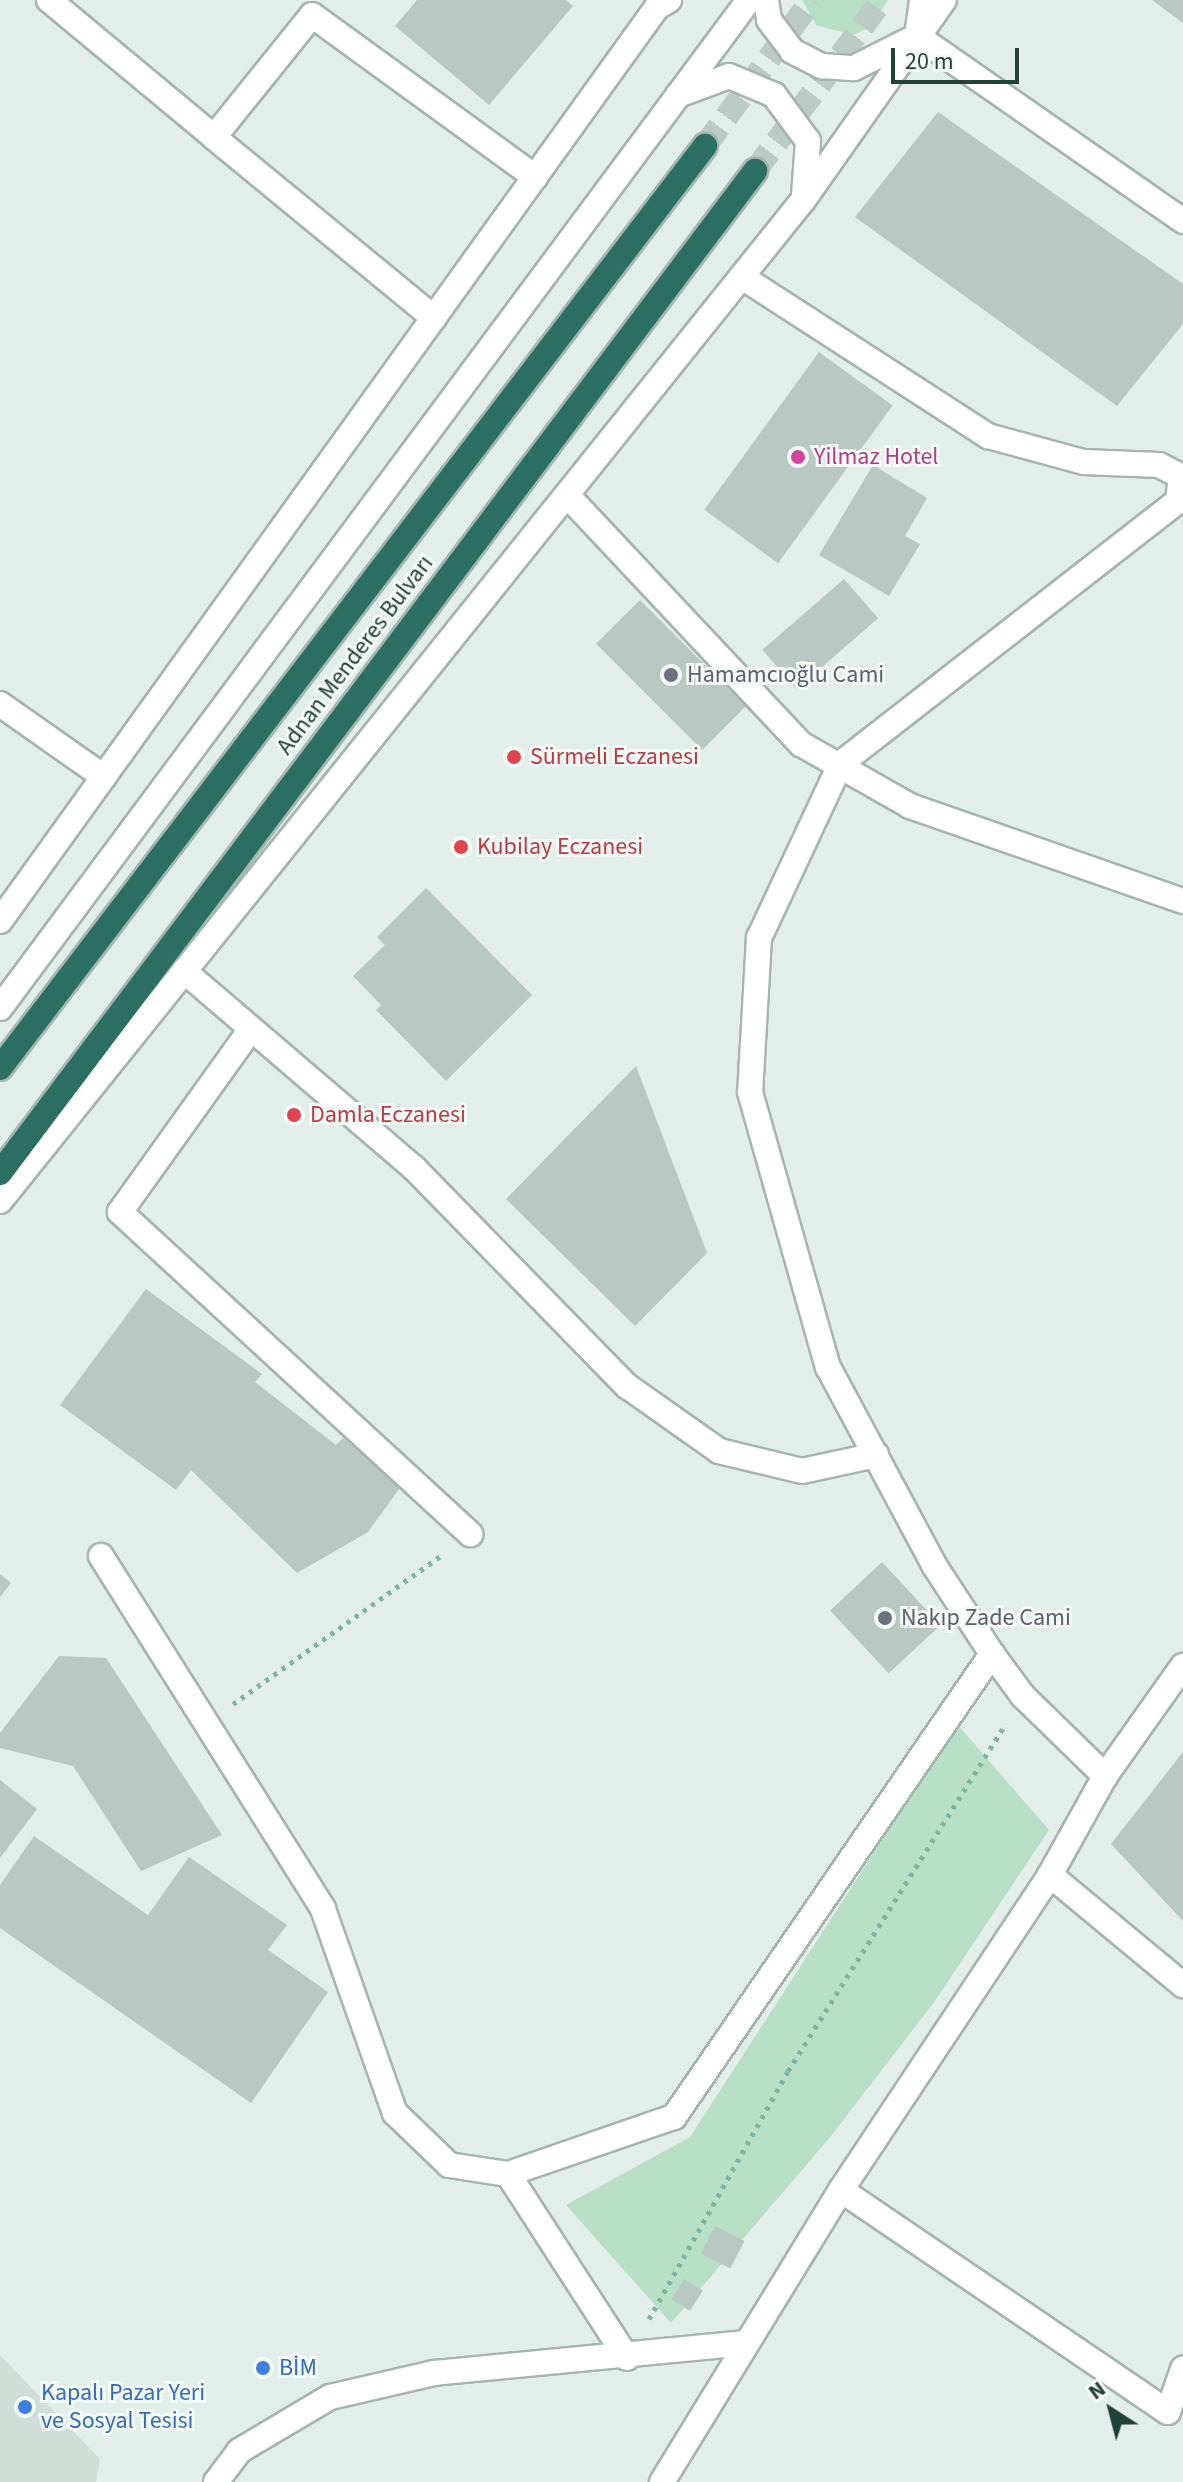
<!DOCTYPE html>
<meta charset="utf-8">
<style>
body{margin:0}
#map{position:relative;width:1183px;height:2482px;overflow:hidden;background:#e2eee9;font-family:"Source Sans 3",sans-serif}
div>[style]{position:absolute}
.built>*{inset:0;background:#d0ded8}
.green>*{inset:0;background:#b9e0c5}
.building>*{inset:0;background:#b7c9c2;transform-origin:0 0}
.highway-tunnel>*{height:24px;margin-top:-12px;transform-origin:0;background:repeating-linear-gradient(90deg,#bbcbc6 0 24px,transparent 0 36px)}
.path>*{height:5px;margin-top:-2.5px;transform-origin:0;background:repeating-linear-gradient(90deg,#80b4a4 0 4px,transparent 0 10px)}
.roads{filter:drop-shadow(2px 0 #a4b6b0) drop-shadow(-2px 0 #a4b6b0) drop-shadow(0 2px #a4b6b0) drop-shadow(0 -2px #a4b6b0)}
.street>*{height:24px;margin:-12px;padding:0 12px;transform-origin:12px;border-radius:12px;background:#fff}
.secondary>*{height:24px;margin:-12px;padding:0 12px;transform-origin:12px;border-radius:12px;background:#fff}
.highway>*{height:24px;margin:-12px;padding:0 12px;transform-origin:12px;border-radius:12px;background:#2a6f62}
.dots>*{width:22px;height:22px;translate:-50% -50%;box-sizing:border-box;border:4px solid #f3faf6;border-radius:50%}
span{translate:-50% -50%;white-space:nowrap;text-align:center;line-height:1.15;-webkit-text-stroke:6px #f3faf6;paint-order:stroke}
.hotel-label{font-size:24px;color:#b23c85}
.left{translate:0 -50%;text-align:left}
.street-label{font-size:24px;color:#204038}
.worship-label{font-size:24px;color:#5b616d}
.health-label{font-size:24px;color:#be3a42}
.shop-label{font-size:24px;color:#366cbe}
.north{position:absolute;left:1071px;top:2370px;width:80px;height:80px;-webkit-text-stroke:6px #f3faf6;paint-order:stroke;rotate:324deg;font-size:22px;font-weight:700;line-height:32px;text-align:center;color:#204038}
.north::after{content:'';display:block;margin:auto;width:28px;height:36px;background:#204038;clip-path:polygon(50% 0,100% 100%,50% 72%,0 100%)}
.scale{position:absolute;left:891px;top:48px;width:128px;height:36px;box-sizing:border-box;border:4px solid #204038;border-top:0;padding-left:10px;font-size:24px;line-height:28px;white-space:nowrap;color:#204038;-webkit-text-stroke:6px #f3faf6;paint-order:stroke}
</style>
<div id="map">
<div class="built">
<div style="clip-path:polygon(0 2355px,100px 2459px,96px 2482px,0 2482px)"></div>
</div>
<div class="green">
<div style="clip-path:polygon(802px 0,888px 0,871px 27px,853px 35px,816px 25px)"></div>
<div style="clip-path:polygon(957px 1724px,1049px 1830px,935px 2001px,831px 2136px,671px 2323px,566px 2205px,690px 2137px)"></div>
</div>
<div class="building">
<div style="clip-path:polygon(417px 0,566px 0,573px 6px,489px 105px,395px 26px)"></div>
<div style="clip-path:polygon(1152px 0,1183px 0,1183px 23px)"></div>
<div style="clip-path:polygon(938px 112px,1183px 284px,1183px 324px,1117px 406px,855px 217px)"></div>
<div style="left:819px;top:352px;width:91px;height:195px;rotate:36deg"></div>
<div style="clip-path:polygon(873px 465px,927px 498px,905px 536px,920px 544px,889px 596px,819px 555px)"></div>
<div style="left:844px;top:579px;width:52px;height:108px;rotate:49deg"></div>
<div style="left:640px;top:600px;width:150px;height:62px;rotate:45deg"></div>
<div style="clip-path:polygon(426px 888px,532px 995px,446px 1081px,376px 1010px,381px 1005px,353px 976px,385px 945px,377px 937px)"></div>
<div style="clip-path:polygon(636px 1066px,707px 1253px,635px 1326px,506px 1199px)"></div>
<div style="clip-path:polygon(146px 1289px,262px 1374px,255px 1382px,336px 1445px,343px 1438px,402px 1485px,368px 1532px,297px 1573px,191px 1470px,176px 1490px,60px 1405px)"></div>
<div style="left:882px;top:1562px;width:86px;height:71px;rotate:47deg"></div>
<div style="clip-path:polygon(0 1574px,11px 1583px,0 1597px)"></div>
<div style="clip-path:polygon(59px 1656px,106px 1658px,222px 1835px,141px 1871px,73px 1766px,0 1748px,0 1733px)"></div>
<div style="clip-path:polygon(1183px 1752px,1183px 1921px,1111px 1844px)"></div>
<div style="clip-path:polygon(0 1780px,37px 1809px,0 1858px)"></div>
<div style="clip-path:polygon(34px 1836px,148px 1915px,189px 1857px,287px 1925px,268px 1950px,328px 1992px,251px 2103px,0 1928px,0 1885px)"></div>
<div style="left:715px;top:2226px;width:33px;height:31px;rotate:27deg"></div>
<div style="left:684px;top:2279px;width:22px;height:24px;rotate:32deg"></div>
</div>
<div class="highway-tunnel">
<div style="left:705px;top:146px;width:181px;rotate:-53.8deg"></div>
<div style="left:755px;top:171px;width:213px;rotate:-53.4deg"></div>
</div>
<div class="path">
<div style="left:233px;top:1704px;width:258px;rotate:-35.5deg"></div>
<div style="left:649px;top:2319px;width:284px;rotate:-60.7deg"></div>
<div style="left:788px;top:2071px;width:410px;rotate:-57.9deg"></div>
</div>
<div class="roads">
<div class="street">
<div style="left:49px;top:0;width:214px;rotate:39.7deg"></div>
<div style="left:742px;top:277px;width:293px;rotate:32.9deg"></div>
<div style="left:988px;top:436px;width:99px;rotate:15.2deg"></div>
<div style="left:1084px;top:462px;width:75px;rotate:2.3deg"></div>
<div style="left:1159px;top:465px;width:25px;rotate:27deg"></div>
<div style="left:1181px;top:476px;width:25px;rotate:97deg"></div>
<div style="left:1178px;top:501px;width:427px;rotate:142.1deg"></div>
<div style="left:841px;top:763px;width:193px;rotate:115.1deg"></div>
<div style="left:759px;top:938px;width:154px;rotate:93.3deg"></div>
<div style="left:750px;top:1092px;width:286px;rotate:74.2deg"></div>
<div style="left:828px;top:1367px;width:225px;rotate:61.8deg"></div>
<div style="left:934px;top:1565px;width:106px;rotate:56.9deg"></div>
<div style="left:992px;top:1654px;width:52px;rotate:53.6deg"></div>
<div style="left:1023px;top:1696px;width:115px;rotate:44.3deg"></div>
<div style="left:434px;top:318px;width:285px;rotate:-140.6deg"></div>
<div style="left:214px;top:137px;width:156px;rotate:-51.2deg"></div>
<div style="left:312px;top:15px;width:276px;rotate:36deg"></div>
<div style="left:567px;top:495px;width:342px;rotate:46.8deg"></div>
<div style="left:801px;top:744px;width:125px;rotate:29.6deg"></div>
<div style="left:910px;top:806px;width:289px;rotate:19.2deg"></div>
<div style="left:0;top:704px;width:127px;rotate:35.1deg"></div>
<div style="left:0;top:921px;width:1126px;rotate:-54.29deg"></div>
<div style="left:657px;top:7px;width:14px;rotate:-30deg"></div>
<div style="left:184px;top:971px;width:303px;rotate:40.6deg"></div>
<div style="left:414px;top:1168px;width:305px;rotate:45.7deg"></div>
<div style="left:627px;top:1386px;width:113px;rotate:35.2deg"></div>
<div style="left:719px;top:1451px;width:85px;rotate:13.5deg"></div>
<div style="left:802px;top:1471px;width:76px;rotate:-12.2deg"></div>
<div style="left:251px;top:1029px;width:225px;rotate:125.6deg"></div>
<div style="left:120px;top:1212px;width:476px;rotate:42.6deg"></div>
<div style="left:101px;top:1556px;width:417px;rotate:57.8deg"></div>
<div style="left:323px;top:1909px;width:216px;rotate:70.6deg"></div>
<div style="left:395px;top:2113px;width:75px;rotate:43.9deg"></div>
<div style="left:449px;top:2165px;width:60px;rotate:8.7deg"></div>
<div style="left:508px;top:2174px;width:219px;rotate:57.1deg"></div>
<div style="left:1050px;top:1875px;width:173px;rotate:39.6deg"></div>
<div style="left:508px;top:2174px;width:176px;rotate:-19deg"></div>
<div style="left:674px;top:2117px;width:562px;rotate:-55.52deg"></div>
<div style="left:841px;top:2190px;width:395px;rotate:34.2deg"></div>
<div style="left:1168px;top:2412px;width:46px;rotate:-70.8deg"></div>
<div style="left:216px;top:2482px;width:39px;rotate:-53deg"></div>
<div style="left:239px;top:2451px;width:106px;rotate:-30.7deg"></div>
<div style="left:330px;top:2397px;width:107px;rotate:-13deg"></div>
<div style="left:434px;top:2373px;width:312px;rotate:-5.5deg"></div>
</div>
<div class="secondary">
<div style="left:766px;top:0;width:20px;rotate:81deg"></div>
<div style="left:769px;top:20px;width:39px;rotate:53deg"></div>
<div style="left:792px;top:51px;width:34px;rotate:27deg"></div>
<div style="left:822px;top:66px;width:32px;rotate:4deg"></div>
<div style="left:854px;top:68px;width:71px;rotate:-26.9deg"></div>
<div style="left:917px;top:36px;width:36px;rotate:-82deg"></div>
<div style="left:917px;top:36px;width:324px;rotate:34.8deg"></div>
<div style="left:678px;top:95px;width:54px;rotate:-20.4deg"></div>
<div style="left:729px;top:76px;width:49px;rotate:22.9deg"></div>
<div style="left:774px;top:95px;width:57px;rotate:53.5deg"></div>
<div style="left:808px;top:141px;width:55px;rotate:94.2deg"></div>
<div style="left:0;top:1008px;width:1256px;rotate:-53.39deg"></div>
<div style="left:0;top:1201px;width:1285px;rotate:-51.26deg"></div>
<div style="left:804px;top:199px;width:243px;rotate:-54.9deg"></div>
<div style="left:662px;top:2482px;width:342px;rotate:-58.5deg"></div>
<div style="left:841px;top:2190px;width:378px;rotate:-56.4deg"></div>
<div style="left:1050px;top:1875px;width:113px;rotate:-60.9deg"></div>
<div style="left:1105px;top:1776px;width:135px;rotate:-54.7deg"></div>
</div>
<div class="highway">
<div style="left:0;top:1068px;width:1161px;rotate:-52.6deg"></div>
<div style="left:0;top:1173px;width:1255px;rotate:-53deg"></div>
</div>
</div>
<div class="dots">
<div style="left:798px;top:457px;background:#d1479c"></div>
<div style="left:671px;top:675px;background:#6b7280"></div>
<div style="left:514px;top:757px;background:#e0444e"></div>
<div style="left:461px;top:847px;background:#e0444e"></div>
<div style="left:294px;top:1115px;background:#e0444e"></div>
<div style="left:885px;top:1618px;background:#6b7280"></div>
<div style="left:263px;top:2368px;background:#3f7fe0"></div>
<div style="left:25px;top:2407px;background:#3f7fe0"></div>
</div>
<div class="hotel-label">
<span class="left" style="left:814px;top:457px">Yilmaz Hotel</span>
</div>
<div class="street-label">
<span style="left:355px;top:655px;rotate:-53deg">Adnan Menderes Bulvarı</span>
</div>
<div class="worship-label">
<span class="left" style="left:687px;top:675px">Hamamcıoğlu Cami</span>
<span class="left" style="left:901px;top:1618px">Nakıp Zade Cami</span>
</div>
<div class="health-label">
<span class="left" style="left:530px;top:757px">Sürmeli Eczanesi</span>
<span class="left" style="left:477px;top:847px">Kubilay Eczanesi</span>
<span class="left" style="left:310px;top:1115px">Damla Eczanesi</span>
</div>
<div class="shop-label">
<span class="left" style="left:279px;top:2368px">BİM</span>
<span class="left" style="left:41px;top:2407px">Kapalı Pazar Yeri<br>ve Sosyal Tesisi</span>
</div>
<div class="north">N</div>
<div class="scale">20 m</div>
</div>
